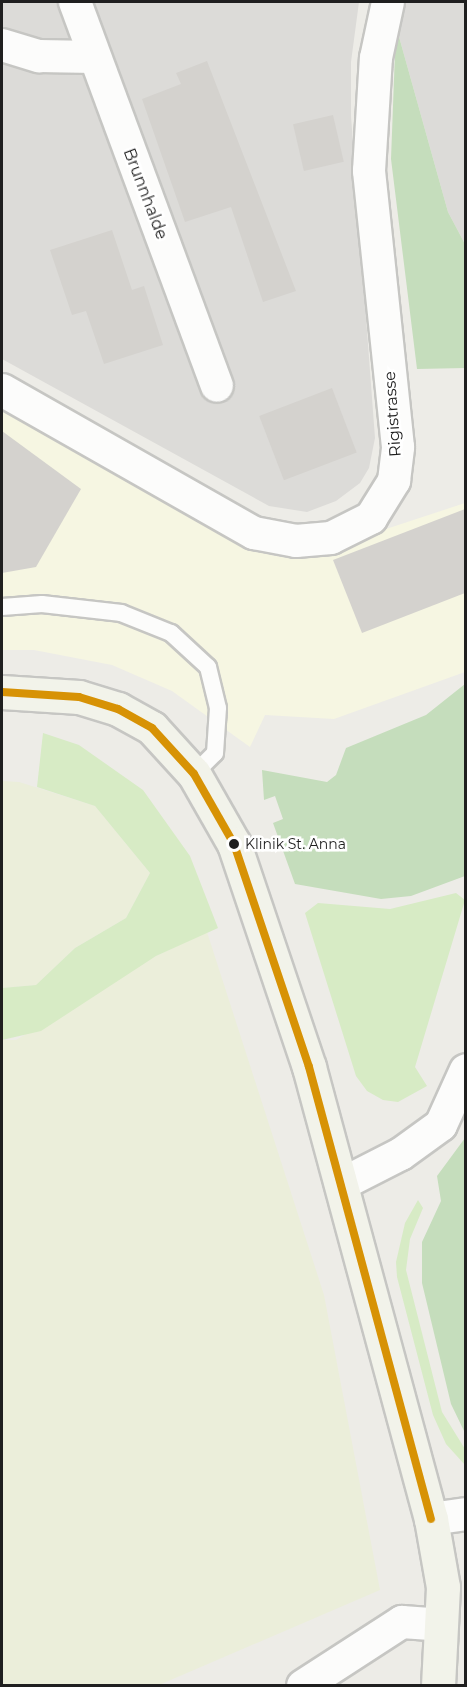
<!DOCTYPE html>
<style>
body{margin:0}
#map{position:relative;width:467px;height:1687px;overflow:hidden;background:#edece7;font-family:Montserrat,sans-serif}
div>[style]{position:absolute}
.residential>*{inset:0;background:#dcdbd8}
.education>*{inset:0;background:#f6f6e2}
.farmland>*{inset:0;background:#ebeeda}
.grass>*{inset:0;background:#d7ebc5}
.forest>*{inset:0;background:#c5ddbc}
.building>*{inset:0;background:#d4d2ce;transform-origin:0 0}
.roads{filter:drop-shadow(2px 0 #c6c6c3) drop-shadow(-2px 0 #c6c6c3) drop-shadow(0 2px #c6c6c3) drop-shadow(0 -2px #c6c6c3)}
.lane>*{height:16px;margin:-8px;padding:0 8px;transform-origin:8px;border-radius:8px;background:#fcfcfb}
.street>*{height:32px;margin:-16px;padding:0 16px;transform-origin:16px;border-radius:16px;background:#fcfcfb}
.secondary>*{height:33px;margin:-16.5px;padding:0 16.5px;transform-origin:16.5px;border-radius:16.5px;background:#f2f3ea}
.bus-1>*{height:8px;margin:-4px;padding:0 4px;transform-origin:4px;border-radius:4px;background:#d79205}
.dots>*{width:16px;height:16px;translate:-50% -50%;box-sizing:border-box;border:3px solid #fff;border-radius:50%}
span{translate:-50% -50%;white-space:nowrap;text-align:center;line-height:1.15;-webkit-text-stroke:5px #fff;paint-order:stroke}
.bus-label{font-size:14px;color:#1f1f1f}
.left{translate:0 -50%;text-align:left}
.street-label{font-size:16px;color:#1f1f1f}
.frame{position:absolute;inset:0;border:3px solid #1f1f1f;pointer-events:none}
</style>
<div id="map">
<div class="residential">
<div style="clip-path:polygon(2px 2px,359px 2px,351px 62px,351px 116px,375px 438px,369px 468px,360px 483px,336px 501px,307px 512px,269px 506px,2px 359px)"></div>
<div style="clip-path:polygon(402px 2px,465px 2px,465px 244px,448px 212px,396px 26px)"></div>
</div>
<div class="education">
<div style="clip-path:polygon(2px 403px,270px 555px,295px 559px,465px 503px,465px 672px,334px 719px,265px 715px,250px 747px,172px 691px,112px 665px,34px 650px,2px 650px)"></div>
</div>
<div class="farmland">
<div style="clip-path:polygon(2px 781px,19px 782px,95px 806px,150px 873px,126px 918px,75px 948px,36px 985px,2px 988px)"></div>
<div style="clip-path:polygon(207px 932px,324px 1295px,380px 1590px,159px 1685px,2px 1685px,2px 1040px,16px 1040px,156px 956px)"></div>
</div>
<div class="grass">
<div style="clip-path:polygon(43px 733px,79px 745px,143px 790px,190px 856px,218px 928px,156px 956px,41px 1031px,2px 1040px,2px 988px,36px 985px,75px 948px,126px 918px,150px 873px,95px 806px,37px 787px)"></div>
<div style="clip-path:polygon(456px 893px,465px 900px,415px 1067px,427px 1086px,398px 1102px,383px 1100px,367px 1091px,356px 1076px,305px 913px,318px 903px,390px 909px)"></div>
<div style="clip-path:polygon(418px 1200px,423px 1208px,410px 1239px,406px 1270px,442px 1412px,465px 1449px,465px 1465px,446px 1444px,433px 1415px,397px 1277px,396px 1262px,405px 1223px)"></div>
</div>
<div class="forest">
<div style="clip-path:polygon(396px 26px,448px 212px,465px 244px,465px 368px,417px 369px,391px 159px)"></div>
<div style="clip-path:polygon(465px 684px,465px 876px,411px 896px,381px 899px,295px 884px,273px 823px,283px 819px,275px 796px,264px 800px,262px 770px,327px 782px,336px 775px,346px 748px,426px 715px)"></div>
<div style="clip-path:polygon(465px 1138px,465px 1433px,451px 1404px,422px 1283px,422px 1242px,441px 1201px,437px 1176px)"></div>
</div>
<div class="building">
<div style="clip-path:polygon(207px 61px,296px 291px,263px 302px,231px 207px,185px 222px,142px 99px,181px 84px,176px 73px)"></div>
<div style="left:333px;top:115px;width:48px;height:41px;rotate:77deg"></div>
<div style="clip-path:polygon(112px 230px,132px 290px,144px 286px,163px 345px,104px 364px,86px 311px,72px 315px,50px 250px)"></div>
<div style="left:332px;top:388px;width:69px;height:78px;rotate:69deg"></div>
<div style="clip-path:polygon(2px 431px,81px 489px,36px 567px,2px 573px)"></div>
<div style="clip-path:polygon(465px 509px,465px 593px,362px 633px,333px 560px)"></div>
</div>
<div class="roads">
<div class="lane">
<div style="left:2px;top:607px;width:40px;rotate:-4.3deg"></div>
<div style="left:42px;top:604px;width:80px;rotate:6.5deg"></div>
<div style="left:121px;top:613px;width:54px;rotate:21.8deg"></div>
<div style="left:171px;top:633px;width:50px;rotate:42.6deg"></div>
<div style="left:208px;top:667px;width:42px;rotate:76.3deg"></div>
<div style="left:218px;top:708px;width:45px;rotate:93.8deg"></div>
<div style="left:215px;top:753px;width:30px;rotate:135deg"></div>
</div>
<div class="street">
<div style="left:75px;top:2px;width:409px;rotate:69.7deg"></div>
<div style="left:2px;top:45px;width:39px;rotate:17deg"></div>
<div style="left:39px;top:56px;width:55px;rotate:1deg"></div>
<div style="left:2px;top:390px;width:290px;rotate:29.6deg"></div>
<div style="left:254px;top:533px;width:43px;rotate:10.8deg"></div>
<div style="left:296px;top:541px;width:35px;rotate:-5deg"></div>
<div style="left:331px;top:538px;width:45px;rotate:-26.6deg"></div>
<div style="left:371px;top:518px;width:44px;rotate:-58.1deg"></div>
<div style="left:394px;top:481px;width:34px;rotate:-83deg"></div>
<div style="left:398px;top:447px;width:278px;rotate:-96deg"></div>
<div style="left:369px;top:171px;width:113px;rotate:-86.5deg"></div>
<div style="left:376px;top:58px;width:57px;rotate:-77.9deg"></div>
<div style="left:342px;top:1184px;width:66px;rotate:-27deg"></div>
<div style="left:401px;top:1154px;width:49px;rotate:-35.9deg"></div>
<div style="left:441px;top:1125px;width:60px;rotate:-65.6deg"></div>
<div style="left:431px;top:1519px;width:35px;rotate:-8deg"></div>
<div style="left:303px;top:1686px;width:118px;rotate:-32.9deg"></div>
<div style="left:402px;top:1622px;width:39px;rotate:4deg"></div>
</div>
<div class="secondary">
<div style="left:2px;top:692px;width:77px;rotate:3.7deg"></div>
<div style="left:79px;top:697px;width:41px;rotate:17.1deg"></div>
<div style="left:118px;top:709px;width:39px;rotate:29deg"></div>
<div style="left:152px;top:728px;width:62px;rotate:47.6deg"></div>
<div style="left:194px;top:774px;width:81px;rotate:60.3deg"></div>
<div style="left:234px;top:844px;width:235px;rotate:71.4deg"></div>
<div style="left:309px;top:1067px;width:468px;rotate:74.9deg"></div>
<div style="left:431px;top:1519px;width:69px;rotate:80deg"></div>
<div style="left:443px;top:1587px;width:99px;rotate:92.9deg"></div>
</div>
</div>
<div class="bus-1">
<div style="left:2px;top:692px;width:77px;rotate:3.7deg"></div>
<div style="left:79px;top:697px;width:41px;rotate:17.1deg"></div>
<div style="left:118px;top:709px;width:39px;rotate:29deg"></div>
<div style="left:152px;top:728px;width:62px;rotate:47.6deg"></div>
<div style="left:194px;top:774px;width:81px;rotate:60.3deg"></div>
<div style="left:234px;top:844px;width:235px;rotate:71.4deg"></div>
<div style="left:309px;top:1067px;width:468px;rotate:74.9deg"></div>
</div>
<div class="dots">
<div style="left:234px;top:844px;background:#1f1f1f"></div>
</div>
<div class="bus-label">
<span class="left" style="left:245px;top:844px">Klinik St. Anna</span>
</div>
<div class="street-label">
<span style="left:145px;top:194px;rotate:69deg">Brunnhalde</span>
<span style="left:393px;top:414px;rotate:-94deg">Rigistrasse</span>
</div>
<div class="frame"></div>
</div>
